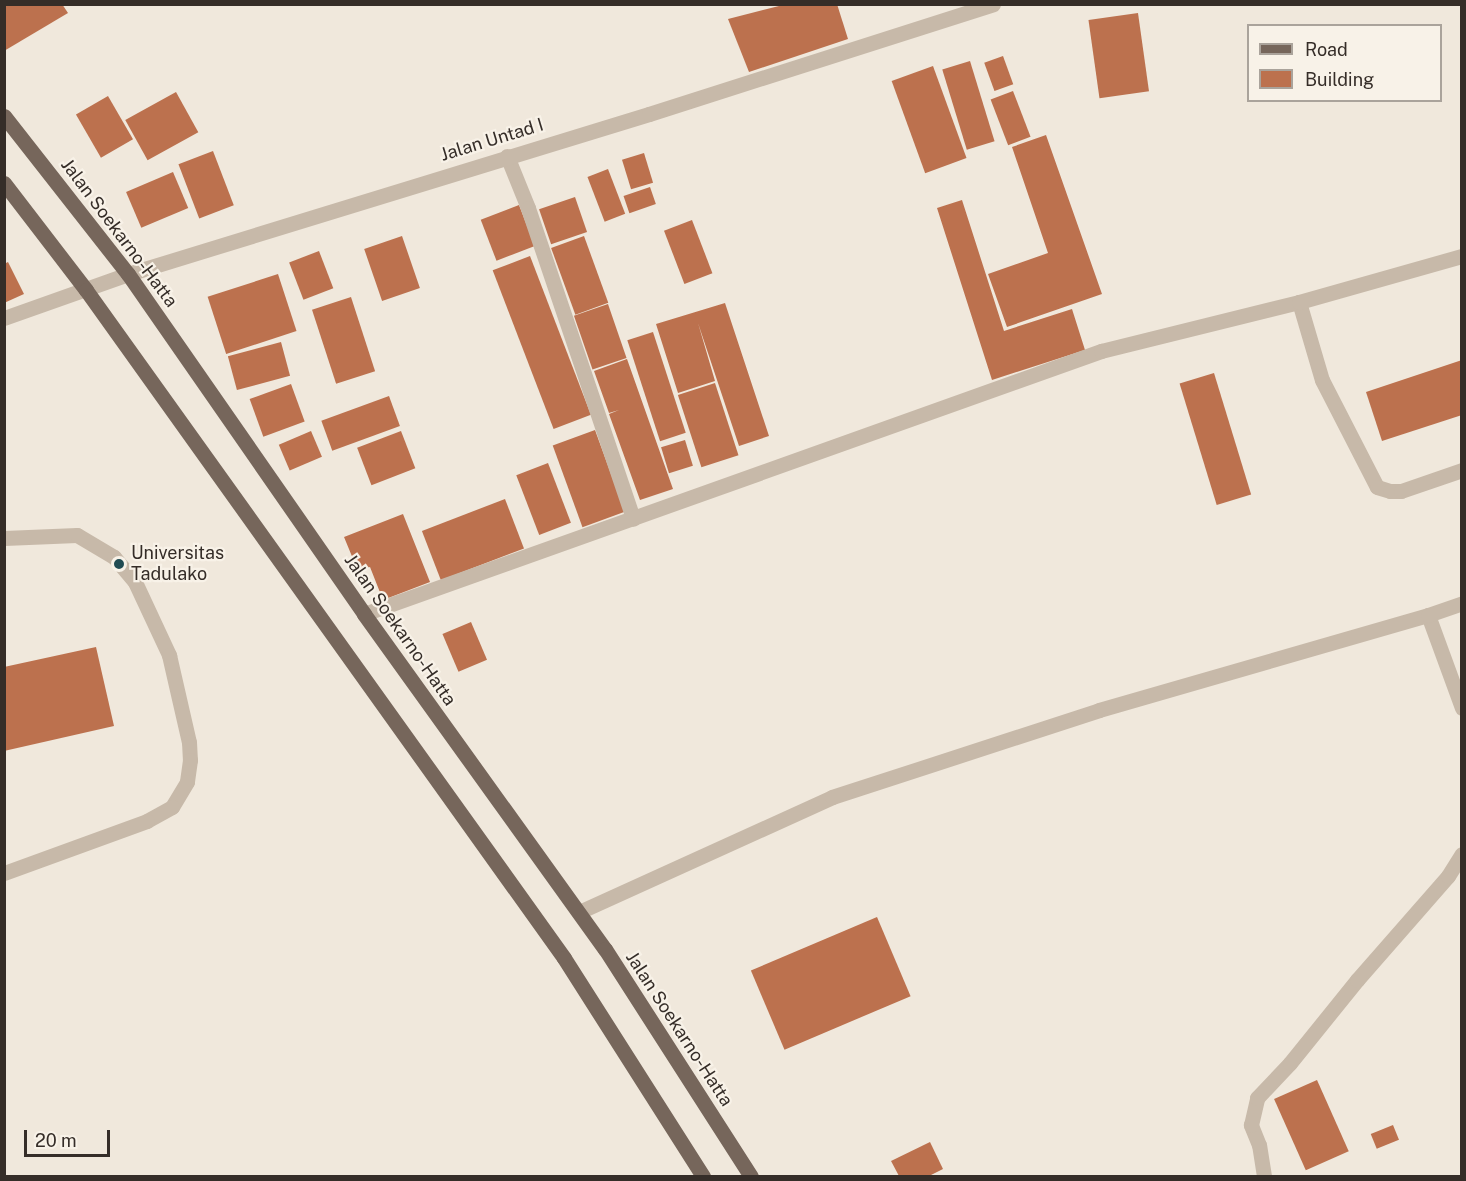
<!DOCTYPE html>
<style>
body{margin:0}
#map{position:relative;width:1466px;height:1181px;overflow:hidden;background:#f0e8dc;font-family:"Public Sans",sans-serif}
div>[style]{position:absolute}
.building>*{inset:0;background:#bc714e;transform-origin:0 0}
.service>*{height:15px;margin:-7.5px;padding:0 7.5px;transform-origin:7.5px;border-radius:7.5px;background:#c7b9a9}
.minor>*{height:15px;margin:-7.5px;padding:0 7.5px;transform-origin:7.5px;border-radius:7.5px;background:#c7b9a9}
.primary>*{height:15px;margin:-7.5px;padding:0 7.5px;transform-origin:7.5px;border-radius:7.5px;background:#76665b}
.dots>*{width:16px;height:16px;translate:-50% -50%;box-sizing:border-box;border:3px solid #f8f2e8;border-radius:50%}
span{translate:-50% -50%;white-space:nowrap;text-align:center;line-height:1.15;-webkit-text-stroke:4.5px #f8f2e8;paint-order:stroke}
.street-label{font-size:18px;color:#352d28}
.poi-label{font-size:18px;color:#352d28}
.left{translate:0 -50%;text-align:left}
.frame{position:absolute;inset:0;border:6px solid #352d28;pointer-events:none}
.legend{position:absolute;left:1247px;top:24px;width:195px;height:78px;box-sizing:border-box;background:#f8f2e8;border:2px solid #aaa39b;margin:0;padding:8px 10px;list-style:none;font-size:18px;color:#352d28}
.legend li{display:flex;align-items:center;gap:12px;height:30px}
.legend b{width:30px;border:2px solid #aaa39b}
.scale{position:absolute;left:24px;top:1130px;width:86px;height:27px;box-sizing:border-box;border:3px solid #352d28;border-top:0;padding-left:8px;font-size:18px;line-height:21px;white-space:nowrap;color:#352d28;-webkit-text-stroke:4px #f8f2e8;paint-order:stroke}
</style>
<div id="map">
<div class="building">
<div style="clip-path:polygon(4px 4px,62px 4px,68px 13px,4px 51px)"></div>
<div style="clip-path:polygon(787px 4px,837px 4px,848px 39px,749px 72px,728px 19px)"></div>
<div style="left:1138px;top:13px;width:79px;height:50px;rotate:82deg"></div>
<div style="left:1003px;top:56px;width:30px;height:20px;rotate:70deg"></div>
<div style="left:970px;top:61px;width:84px;height:29px;rotate:73deg"></div>
<div style="left:933px;top:66px;width:98px;height:44px;rotate:70deg"></div>
<div style="left:1013px;top:91px;width:49px;height:24px;rotate:69deg"></div>
<div style="left:176px;top:92px;width:46px;height:58px;rotate:61deg"></div>
<div style="left:108px;top:96px;width:50px;height:37px;rotate:60deg"></div>
<div style="clip-path:polygon(1046px 135px,1102px 294px,1007px 327px,988px 274px,1048px 253px,1012px 147px)"></div>
<div style="left:213px;top:151px;width:58px;height:37px;rotate:69deg"></div>
<div style="left:644px;top:153px;width:31px;height:23px;rotate:73deg"></div>
<div style="left:608px;top:169px;width:48px;height:22px;rotate:69deg"></div>
<div style="left:173px;top:172px;width:39px;height:51px;rotate:67deg"></div>
<div style="left:650px;top:187px;width:18px;height:28px;rotate:71deg"></div>
<div style="left:575px;top:197px;width:37px;height:38px;rotate:71deg"></div>
<div style="clip-path:polygon(962px 200px,1004px 331px,1072px 309px,1085px 350px,992px 380px,937px 208px)"></div>
<div style="left:519px;top:205px;width:44px;height:41px;rotate:69deg"></div>
<div style="left:692px;top:220px;width:57px;height:30px;rotate:69deg"></div>
<div style="left:402px;top:236px;width:55px;height:40px;rotate:71deg"></div>
<div style="left:584px;top:236px;width:71px;height:35px;rotate:70deg"></div>
<div style="left:319px;top:251px;width:40px;height:32px;rotate:69deg"></div>
<div style="left:530px;top:256px;width:170px;height:40px;rotate:69deg"></div>
<div style="clip-path:polygon(8px 262px,24px 294px,4px 303px,4px 264px)"></div>
<div style="left:278px;top:274px;width:60px;height:74px;rotate:72deg"></div>
<div style="left:351px;top:297px;width:78px;height:41px;rotate:72deg"></div>
<div style="clip-path:polygon(725px 303px,769px 436px,739px 446px,698px 323px,715px 381px,678px 393px,656px 324px)"></div>
<div style="left:608px;top:304px;width:57px;height:36px;rotate:71deg"></div>
<div style="left:653px;top:332px;width:106px;height:27px;rotate:72deg"></div>
<div style="left:281px;top:342px;width:35px;height:55px;rotate:75deg"></div>
<div style="clip-path:polygon(627px 359px,673px 489px,640px 500px,609px 414px,619px 410px,609px 413px,594px 371px)"></div>
<div style="clip-path:polygon(1462px 360px,1462px 415px,1382px 441px,1366px 392px)"></div>
<div style="left:1214px;top:373px;width:127px;height:36px;rotate:73deg"></div>
<div style="left:715px;top:383px;width:76px;height:39px;rotate:72deg"></div>
<div style="left:291px;top:384px;width:40px;height:44px;rotate:70deg"></div>
<div style="left:389px;top:396px;width:32px;height:72px;rotate:70deg"></div>
<div style="left:595px;top:430px;width:87px;height:45px;rotate:70deg"></div>
<div style="left:311px;top:431px;width:28px;height:35px;rotate:67deg"></div>
<div style="left:401px;top:431px;width:40px;height:47px;rotate:69deg"></div>
<div style="left:685px;top:440px;width:27px;height:25px;rotate:73deg"></div>
<div style="left:548px;top:463px;width:64px;height:34px;rotate:69deg"></div>
<div style="left:505px;top:499px;width:53px;height:89px;rotate:69deg"></div>
<div style="clip-path:polygon(403px 514px,430px 582px,383px 600px,370px 567px,358px 571px,344px 537px)"></div>
<div style="left:471px;top:622px;width:41px;height:31px;rotate:67deg"></div>
<div style="clip-path:polygon(96px 647px,114px 726px,4px 751px,4px 667px)"></div>
<div style="left:877px;top:917px;width:86px;height:137px;rotate:67deg"></div>
<div style="left:1317px;top:1080px;width:78px;height:47px;rotate:66deg"></div>
<div style="left:1393px;top:1125px;width:16px;height:24px;rotate:68deg"></div>
<div style="clip-path:polygon(930px 1142px,943px 1169px,929px 1176px,899px 1176px,891px 1161px)"></div>
</div>
<div class="service">
<div style="left:4px;top:538px;width:73px;rotate:-2.4deg"></div>
<div style="left:77px;top:535px;width:43px;rotate:30.7deg"></div>
<div style="left:114px;top:557px;width:33px;rotate:50deg"></div>
<div style="left:135px;top:582px;width:81px;rotate:65deg"></div>
<div style="left:169px;top:655px;width:89px;rotate:77.1deg"></div>
<div style="left:189px;top:742px;width:18px;rotate:87deg"></div>
<div style="left:190px;top:760px;width:22px;rotate:98deg"></div>
<div style="left:187px;top:782px;width:29px;rotate:121deg"></div>
<div style="left:172px;top:807px;width:29px;rotate:151deg"></div>
<div style="left:147px;top:821px;width:152px;rotate:160deg"></div>
</div>
<div class="minor">
<div style="left:507px;top:156px;width:56px;rotate:68deg"></div>
<div style="left:528px;top:208px;width:328px;rotate:71.3deg"></div>
<div style="left:1299px;top:302px;width:81px;rotate:73.6deg"></div>
<div style="left:1322px;top:380px;width:120px;rotate:62.8deg"></div>
<div style="left:1377px;top:487px;width:14px;rotate:17deg"></div>
<div style="left:1390px;top:491px;width:11px"></div>
<div style="left:1401px;top:491px;width:65px;rotate:-19deg"></div>
<div style="left:4px;top:318px;width:132px;rotate:-19.5deg"></div>
<div style="left:128px;top:274px;width:545px;rotate:-17.07deg"></div>
<div style="left:649px;top:114px;width:361px;rotate:-17.7deg"></div>
<div style="left:364px;top:614px;width:783px;rotate:-19.64deg"></div>
<div style="left:1101px;top:351px;width:204px;rotate:-13.9deg"></div>
<div style="left:1299px;top:302px;width:169px;rotate:-15.8deg"></div>
<div style="left:1428px;top:615px;width:99px;rotate:69.9deg"></div>
<div style="left:579px;top:912px;width:278px;rotate:-24.4deg"></div>
<div style="left:832px;top:797px;width:281px;rotate:-18deg"></div>
<div style="left:1099px;top:710px;width:342px;rotate:-16.1deg"></div>
<div style="left:1428px;top:615px;width:36px;rotate:-19deg"></div>
<div style="left:1264px;top:1176px;width:31px;rotate:-99deg"></div>
<div style="left:1259px;top:1145px;width:22px;rotate:-112deg"></div>
<div style="left:1251px;top:1125px;width:28px;rotate:-77deg"></div>
<div style="left:1257px;top:1098px;width:48px;rotate:-46.7deg"></div>
<div style="left:1290px;top:1063px;width:107px;rotate:-51.1deg"></div>
<div style="left:1357px;top:980px;width:138px;rotate:-48.8deg"></div>
<div style="left:1448px;top:876px;width:26px;rotate:-58deg"></div>
</div>
<div class="primary">
<div style="left:4px;top:116px;width:201px;rotate:51.9deg"></div>
<div style="left:128px;top:274px;width:414px;rotate:55.2deg"></div>
<div style="left:364px;top:614px;width:413px;rotate:54.3deg"></div>
<div style="left:605px;top:949px;width:270px;rotate:57.3deg"></div>
<div style="left:4px;top:183px;width:135px;rotate:52.5deg"></div>
<div style="left:86px;top:290px;width:821px;rotate:54.41deg"></div>
<div style="left:564px;top:958px;width:259px;rotate:57.5deg"></div>
</div>
<div class="dots">
<div style="left:119px;top:564px;background:#214c53"></div>
</div>
<div class="street-label">
<span style="left:492px;top:140px;rotate:-17deg">Jalan Untad I</span>
<span style="left:119px;top:233px;rotate:53deg">Jalan Soekarno-Hatta</span>
<span style="left:400px;top:630px;rotate:55deg">Jalan Soekarno-Hatta</span>
<span style="left:679px;top:1029px;rotate:57deg">Jalan Soekarno-Hatta</span>
</div>
<div class="poi-label">
<span class="left" style="left:131px;top:564px">Universitas<br>Tadulako</span>
</div>
<div class="frame"></div>
<ul class="legend">
<li><b style="height:8px;background:#76665b"></b>Road</li>
<li><b style="height:16px;background:#bc714e"></b>Building</li>
</ul>
<div class="scale">20 m</div>
</div>
